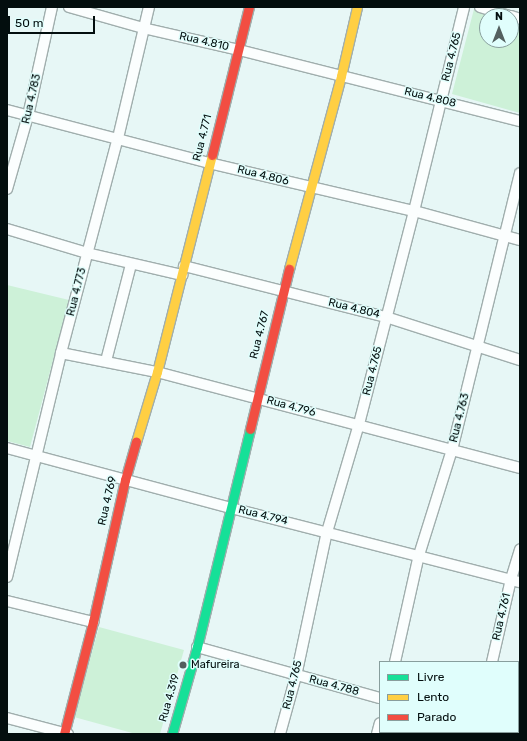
<!DOCTYPE html>
<style>
body{margin:0}
#map{position:relative;width:527px;height:741px;overflow:hidden;background:#e7f7f6;font-family:Rubik,sans-serif}
div>[style]{position:absolute}
.green>*{inset:0;background:#cdf1d8}
.roads{filter:drop-shadow(1px 0 #a0aead) drop-shadow(-1px 0 #a0aead) drop-shadow(0 1px #a0aead) drop-shadow(0 -1px #a0aead)}
.street>*{height:10px;margin:-5px;padding:0 5px;transform-origin:5px;border-radius:5px;background:#fbfefe}
.fast>*{height:9px;margin:-4.5px;padding:0 4.5px;transform-origin:4.5px;border-radius:4.5px;background:#16e098}
.slow>*{height:9px;margin:-4.5px;padding:0 4.5px;transform-origin:4.5px;border-radius:4.5px;background:#ffcf43}
.jam>*{height:9px;margin:-4.5px;padding:0 4.5px;transform-origin:4.5px;border-radius:4.5px;background:#f24e42}
.dots>*{width:11px;height:11px;translate:-50% -50%;box-sizing:border-box;border:2px solid #e0fefc;border-radius:50%}
span{translate:-50% -50%;white-space:nowrap;text-align:center;line-height:1.15;-webkit-text-stroke:3px #e0fefc;paint-order:stroke}
.street-label{font-size:11px;color:#030e0e}
.poi-label{font-size:11px;color:#030e0e}
.left{translate:0 -50%;text-align:left}
.frame{position:absolute;inset:0;border:8px solid #030e0e;pointer-events:none}
.legend{position:absolute;left:379px;top:661px;width:140px;height:72px;box-sizing:border-box;background:#e0fefc;border:1px solid #889e9d;margin:0;padding:5px 7px;list-style:none;font-size:12px;color:#030e0e}
.legend li{display:flex;align-items:center;gap:8px;height:20px}
.legend b{width:20px;border:1px solid #889e9d}
.north{position:absolute;left:479px;top:8px;width:40px;height:40px;box-sizing:border-box;background:#e0fefc;border:1px solid #889e9d;border-radius:50%;rotate:0deg;font-size:11px;font-weight:700;line-height:16px;text-align:center;color:#030e0e}
.north::after{content:'';display:block;margin:auto;width:14px;height:18px;background:#53605f;clip-path:polygon(50% 0,100% 100%,50% 72%,0 100%)}
.scale{position:absolute;left:8px;top:16px;width:87px;height:18px;box-sizing:border-box;border:2px solid #030e0e;border-top:0;padding-left:5px;font-size:12px;line-height:14px;white-space:nowrap;color:#030e0e;-webkit-text-stroke:3px #e0fefc;paint-order:stroke}
</style>
<div id="map">
<div class="green">
<div style="clip-path:polygon(474px 9px,503px 16px,487px 16px,487px 40px,511px 40px,511px 18px,520px 20px,520px 113px,452px 94px)"></div>
<div style="clip-path:polygon(7px 285px,69px 300px,30px 447px,7px 441px)"></div>
<div style="clip-path:polygon(99px 627px,184px 650px,160px 734px,136px 734px,74px 717px)"></div>
</div>
<div class="roads">
<div class="street">
<div style="left:69px;top:7px;width:77px;rotate:15.8deg"></div>
<div style="left:143px;top:28px;width:98px;rotate:12.9deg"></div>
<div style="left:239px;top:50px;width:290px;rotate:14.2deg"></div>
<div style="left:480px;top:7px;width:31px;rotate:17deg"></div>
<div style="left:511px;top:16px;width:9px;rotate:18deg"></div>
<div style="left:7px;top:110px;width:209px;rotate:14.7deg"></div>
<div style="left:209px;top:163px;width:211px;rotate:13.2deg"></div>
<div style="left:414px;top:211px;width:110px;rotate:15.3deg"></div>
<div style="left:7px;top:189px;width:76px;rotate:-74deg"></div>
<div style="left:28px;top:116px;width:112px;rotate:-77.6deg"></div>
<div style="left:7px;top:229px;width:84px;rotate:16.7deg"></div>
<div style="left:87px;top:253px;width:98px;rotate:13deg"></div>
<div style="left:184px;top:266px;width:208px;rotate:14.2deg"></div>
<div style="left:386px;top:317px;width:141px;rotate:17.8deg"></div>
<div style="left:61px;top:353px;width:98px;rotate:11.2deg"></div>
<div style="left:157px;top:372px;width:375px;rotate:14.8deg"></div>
<div style="left:106px;top:361px;width:100px;rotate:-75.5deg"></div>
<div style="left:7px;top:448px;width:232px;rotate:15deg"></div>
<div style="left:231px;top:508px;width:298px;rotate:14.4deg"></div>
<div style="left:7px;top:577px;width:230px;rotate:-76.4deg"></div>
<div style="left:61px;top:353px;width:222px;rotate:-75.2deg"></div>
<div style="left:118px;top:138px;width:135px;rotate:-76.7deg"></div>
<div style="left:7px;top:601px;width:89px;rotate:13.7deg"></div>
<div style="left:197px;top:647px;width:190px;rotate:15.6deg"></div>
<div style="left:395px;top:662px;width:110px;rotate:-77.4deg"></div>
<div style="left:419px;top:555px;width:110px;rotate:-72.6deg"></div>
<div style="left:452px;top:450px;width:285px;rotate:-76.2deg"></div>
<div style="left:492px;top:662px;width:85px;rotate:-77.1deg"></div>
<div style="left:511px;top:579px;width:31px;rotate:-73deg"></div>
<div style="left:7px;top:718px;width:63px;rotate:14.7deg"></div>
<div style="left:504px;top:732px;width:8px;rotate:14deg"></div>
<div style="left:280px;top:734px;width:60px;rotate:-74.6deg"></div>
<div style="left:296px;top:676px;width:147px;rotate:-77.9deg"></div>
<div style="left:327px;top:532px;width:113px;rotate:-73.5deg"></div>
<div style="left:359px;top:424px;width:220px;rotate:-75.5deg"></div>
<div style="left:414px;top:211px;width:210px;rotate:-76.2deg"></div>
<div style="left:377px;top:734px;width:11px;rotate:-75deg"></div>
<div style="left:476px;top:734px;width:2px;rotate:-90deg"></div>
</div>
<div class="fast">
<div style="left:172px;top:734px;width:91px;rotate:-74deg"></div>
<div style="left:197px;top:647px;width:224px;rotate:-76.3deg"></div>
</div>
<div class="slow">
<div style="left:289px;top:269px;width:200px;rotate:-74.9deg"></div>
<div style="left:341px;top:76px;width:71px;rotate:-76.9deg"></div>
<div style="left:136px;top:442px;width:73px;rotate:-73.3deg"></div>
<div style="left:157px;top:372px;width:224px;rotate:-75.8deg"></div>
</div>
<div class="jam">
<div style="left:212px;top:155px;width:153px;rotate:-76deg"></div>
<div style="left:250px;top:429px;width:165px;rotate:-76.3deg"></div>
<div style="left:64px;top:734px;width:116px;rotate:-75.5deg"></div>
<div style="left:93px;top:622px;width:146px;rotate:-77.3deg"></div>
<div style="left:125px;top:480px;width:40px;rotate:-74deg"></div>
</div>
</div>
<div class="dots">
<div style="left:183px;top:665px;background:#53605f"></div>
</div>
<div class="street-label">
<span style="left:204px;top:42px;rotate:13deg">Rua 4.810</span>
<span style="left:452px;top:57px;rotate:-76deg">Rua 4.765</span>
<span style="left:430px;top:98px;rotate:14deg">Rua 4.808</span>
<span style="left:32px;top:99px;rotate:-77deg">Rua 4.783</span>
<span style="left:203px;top:138px;rotate:-76deg">Rua 4.771</span>
<span style="left:263px;top:176px;rotate:14deg">Rua 4.806</span>
<span style="left:77px;top:292px;rotate:-76deg">Rua 4.773</span>
<span style="left:354px;top:309px;rotate:14deg">Rua 4.804</span>
<span style="left:260px;top:335px;rotate:-76deg">Rua 4.767</span>
<span style="left:373px;top:371px;rotate:-76deg">Rua 4.765</span>
<span style="left:291px;top:407px;rotate:15deg">Rua 4.796</span>
<span style="left:460px;top:418px;rotate:-76deg">Rua 4.763</span>
<span style="left:108px;top:501px;rotate:-77deg">Rua 4.769</span>
<span style="left:263px;top:516px;rotate:14deg">Rua 4.794</span>
<span style="left:502px;top:617px;rotate:-77deg">Rua 4.761</span>
<span style="left:293px;top:685px;rotate:-76deg">Rua 4.765</span>
<span style="left:334px;top:686px;rotate:15deg">Rua 4.788</span>
<span style="left:170px;top:698px;rotate:-74deg">Rua 4.319</span>
</div>
<div class="poi-label">
<span class="left" style="left:191px;top:665px">Mafureira</span>
</div>
<div class="frame"></div>
<ul class="legend">
<li><b style="height:5px;background:#16e098"></b>Livre</li>
<li><b style="height:5px;background:#ffcf43"></b>Lento</li>
<li><b style="height:5px;background:#f24e42"></b>Parado</li>
</ul>
<div class="north">N</div>
<div class="scale">50 m</div>
</div>
